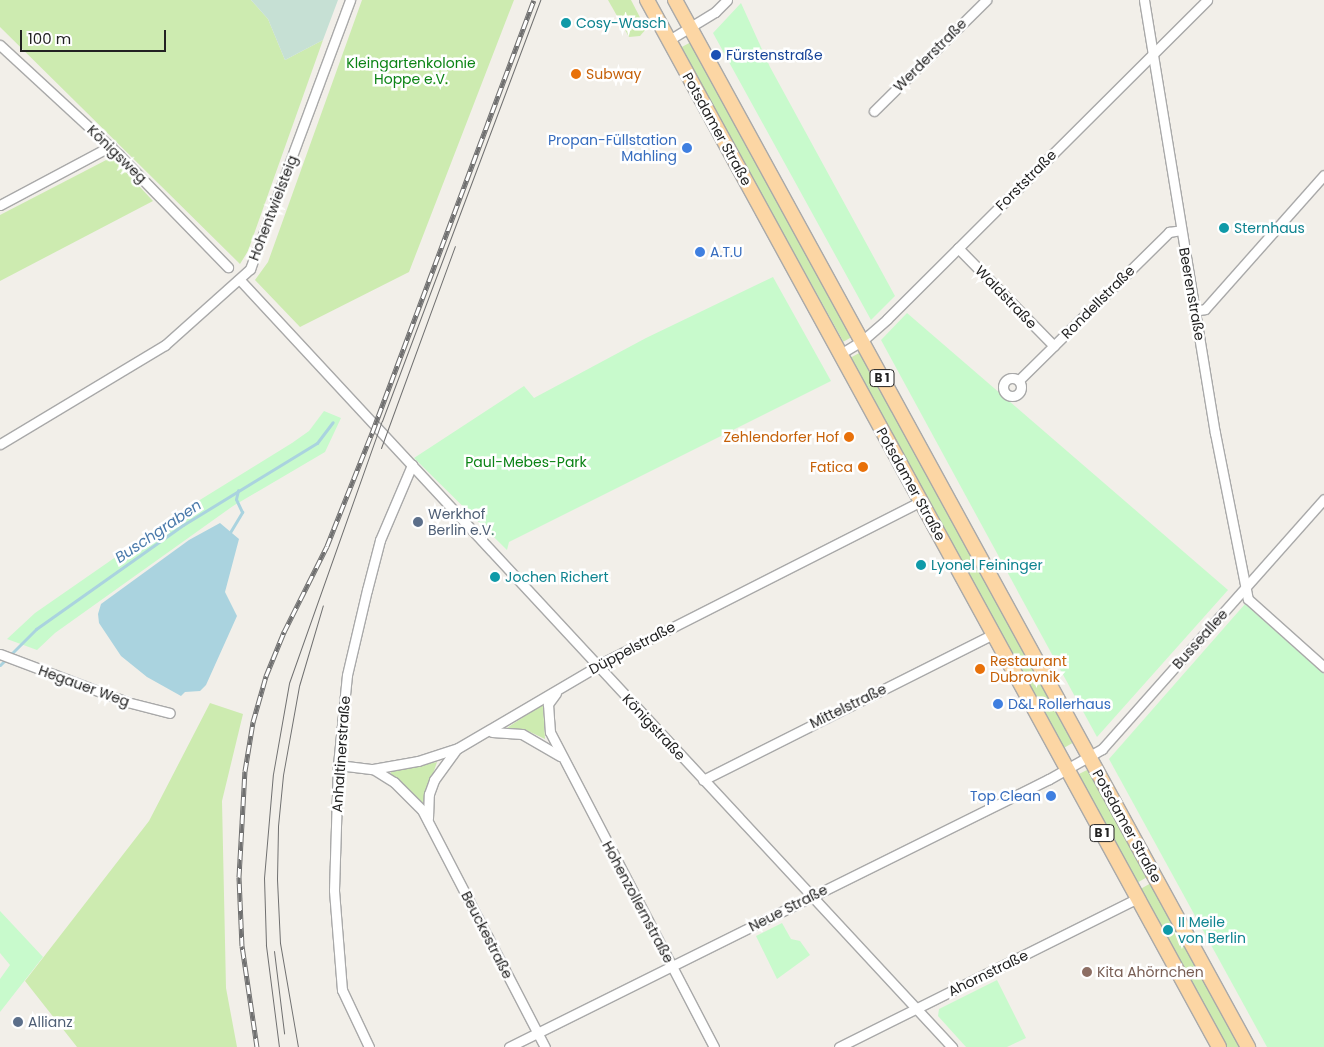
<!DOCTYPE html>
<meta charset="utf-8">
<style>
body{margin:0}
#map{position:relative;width:1324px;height:1047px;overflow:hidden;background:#f2efe9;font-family:Poppins,sans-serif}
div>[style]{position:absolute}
.grass>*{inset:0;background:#cdebb0;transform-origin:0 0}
.wetland>*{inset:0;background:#c6e0d4}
.park>*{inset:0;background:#c8facc}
.water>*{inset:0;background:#aad3df}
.stream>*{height:3px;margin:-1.5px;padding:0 1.5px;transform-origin:1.5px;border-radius:1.5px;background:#aad3df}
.roads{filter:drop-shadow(1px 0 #a9a9a9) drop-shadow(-1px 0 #a9a9a9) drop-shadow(0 1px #a9a9a9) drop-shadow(0 -1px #a9a9a9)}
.minor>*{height:9px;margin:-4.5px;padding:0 4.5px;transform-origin:4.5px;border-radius:4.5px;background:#fff}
.minor>.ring{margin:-4.5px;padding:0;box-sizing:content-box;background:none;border:9px solid #fff;border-radius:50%}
.primary>*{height:14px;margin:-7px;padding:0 7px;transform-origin:7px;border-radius:7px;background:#fcd6a4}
.tram>*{height:1px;margin:-0.5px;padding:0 0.5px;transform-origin:0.5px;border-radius:0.5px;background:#707070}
.rail>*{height:5px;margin-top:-2.5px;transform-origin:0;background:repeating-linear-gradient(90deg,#fff 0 9px,#707070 0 18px);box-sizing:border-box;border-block:1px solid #707070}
.dots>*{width:14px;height:14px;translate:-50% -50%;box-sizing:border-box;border:2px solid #fff;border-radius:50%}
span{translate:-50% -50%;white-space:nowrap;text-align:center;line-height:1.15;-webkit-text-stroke:5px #fff;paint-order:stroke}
.shield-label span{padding:1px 4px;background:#fff;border:1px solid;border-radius:4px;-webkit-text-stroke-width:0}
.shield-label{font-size:12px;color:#222;font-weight:700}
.culture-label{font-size:14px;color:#0d838f}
.left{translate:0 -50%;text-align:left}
.transit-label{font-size:14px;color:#164399}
.street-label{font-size:14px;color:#222}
.park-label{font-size:14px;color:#0c8416}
.food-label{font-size:14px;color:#c56008}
.right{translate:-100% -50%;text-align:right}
.shop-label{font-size:14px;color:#366cbe}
.service-label{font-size:14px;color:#4e5e75}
.education-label{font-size:14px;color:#785e54}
.water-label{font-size:15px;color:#4a7aab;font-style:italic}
.scale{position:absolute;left:20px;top:30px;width:146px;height:22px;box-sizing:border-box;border:2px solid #222;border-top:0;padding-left:6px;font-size:15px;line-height:18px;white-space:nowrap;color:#222;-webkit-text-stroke:4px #fff;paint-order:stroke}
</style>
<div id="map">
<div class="grass">
<div style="clip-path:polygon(0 0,251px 0,268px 19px,285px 60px,323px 40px,248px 251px,240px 264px,0 27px)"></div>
<div style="clip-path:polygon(362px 0,514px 0,409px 272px,300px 327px,255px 280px,268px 262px)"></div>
<div style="clip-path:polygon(608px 0,631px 0,646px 29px,640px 36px,629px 37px)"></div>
<div style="left:691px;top:42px;width:336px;height:12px;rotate:61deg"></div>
<div style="clip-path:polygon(112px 157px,153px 201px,0 281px,0 215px)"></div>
<div style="clip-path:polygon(861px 352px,1076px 741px,1062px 749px,850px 358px)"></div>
<div style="clip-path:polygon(210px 703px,243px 714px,222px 801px,226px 988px,237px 1047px,77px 1047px,25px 981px,149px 821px)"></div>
<div style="clip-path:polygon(543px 704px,545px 739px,528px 731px,507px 728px)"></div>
<div style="clip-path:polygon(437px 762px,423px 803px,391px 774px,391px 772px)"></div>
<div style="clip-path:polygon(1089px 769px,1149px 876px,1135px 884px,1077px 775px)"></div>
<div style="left:1153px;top:882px;width:188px;height:17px;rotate:61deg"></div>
</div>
<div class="wetland">
<div style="clip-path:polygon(251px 0,338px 0,323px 40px,285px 60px,268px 19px)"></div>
</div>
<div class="park">
<div style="clip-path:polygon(741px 3px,770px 67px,895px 296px,871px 320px,713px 33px)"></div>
<div style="clip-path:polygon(773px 277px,831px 381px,509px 542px,507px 550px,414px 458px,524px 386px,534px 398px,646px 338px)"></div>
<div style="clip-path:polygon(907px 313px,1228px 590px,1097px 737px,881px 340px)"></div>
<div style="clip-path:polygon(324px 411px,341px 418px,325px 452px,233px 506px,55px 633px,37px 650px,7px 639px,35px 613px,182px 511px,292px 443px,309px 431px)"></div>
<div style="clip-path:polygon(1245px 604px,1324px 674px,1324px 1047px,1267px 1047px,1109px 759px)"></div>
<div style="clip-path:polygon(0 911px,43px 957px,0 1012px,0 979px,10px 965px,0 953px)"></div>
<div style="clip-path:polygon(782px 923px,791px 939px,800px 941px,810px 955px,777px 979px,756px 936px)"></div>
<div style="clip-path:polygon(997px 980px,1026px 1038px,1007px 1047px,966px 1047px,938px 1016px,939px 1009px)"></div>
</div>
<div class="water">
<div style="clip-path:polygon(220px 523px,239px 539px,225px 592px,237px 616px,206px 685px,200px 691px,185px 692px,181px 696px,147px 677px,121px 656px,99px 623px,98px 614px,101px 604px,189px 540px)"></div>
</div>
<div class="stream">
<div style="left:229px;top:534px;width:26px;rotate:-59deg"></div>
<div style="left:242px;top:512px;width:14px;rotate:-115deg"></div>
<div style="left:236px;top:499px;width:9px;rotate:-77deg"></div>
<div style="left:0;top:665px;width:51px;rotate:-45deg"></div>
<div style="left:36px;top:629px;width:180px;rotate:-35.3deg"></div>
<div style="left:183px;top:525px;width:157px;rotate:-31.5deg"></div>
<div style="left:317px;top:443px;width:26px;rotate:-53deg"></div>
</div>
<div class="roads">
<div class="minor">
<div style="left:1144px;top:0;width:439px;rotate:80.7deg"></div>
<div style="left:1215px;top:433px;width:169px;rotate:78.8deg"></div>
<div style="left:1248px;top:599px;width:102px;rotate:41.8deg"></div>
<div style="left:669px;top:40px;width:54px;rotate:-31.3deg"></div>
<div style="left:715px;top:12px;width:17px;rotate:-45deg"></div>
<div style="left:0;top:45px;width:161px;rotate:42.7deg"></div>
<div style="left:118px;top:154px;width:158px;rotate:45.8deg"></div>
<div style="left:874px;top:111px;width:158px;rotate:-44.7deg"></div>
<div style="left:0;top:205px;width:126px;rotate:-28deg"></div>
<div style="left:958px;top:248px;width:137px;rotate:45.6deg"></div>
<div style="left:240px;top:280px;width:1047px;rotate:47.13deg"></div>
<div style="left:1194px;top:311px;width:11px;rotate:-10deg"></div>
<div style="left:1205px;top:309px;width:179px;rotate:-48.4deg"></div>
<div style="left:840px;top:354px;width:26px;rotate:-31deg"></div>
<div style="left:862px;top:341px;width:33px;rotate:-41deg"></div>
<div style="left:887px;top:319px;width:452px;rotate:-44.9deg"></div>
<div class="ring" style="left:1003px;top:378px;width:9px;height:9px"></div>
<div style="left:1019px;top:380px;width:211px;rotate:-44.6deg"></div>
<div style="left:1169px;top:232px;width:12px;rotate:-9deg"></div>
<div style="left:0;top:444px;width:192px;rotate:-31deg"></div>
<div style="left:165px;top:345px;width:114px;rotate:-41.8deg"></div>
<div style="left:250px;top:269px;width:287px;rotate:-69.6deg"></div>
<div style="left:0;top:654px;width:136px;rotate:20.7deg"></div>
<div style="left:127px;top:702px;width:44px;rotate:14.3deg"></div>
<div style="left:556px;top:693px;width:14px;rotate:126deg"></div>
<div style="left:548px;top:704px;width:28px;rotate:86deg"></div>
<div style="left:550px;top:732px;width:355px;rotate:62.5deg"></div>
<div style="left:492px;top:732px;width:30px;rotate:4deg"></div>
<div style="left:522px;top:734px;width:44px;rotate:30.1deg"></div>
<div style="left:338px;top:765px;width:35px;rotate:7deg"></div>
<div style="left:373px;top:769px;width:46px;rotate:-10.1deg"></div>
<div style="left:418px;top:761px;width:42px;rotate:-18deg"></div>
<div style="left:458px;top:748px;width:172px;rotate:-30.4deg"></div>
<div style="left:606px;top:661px;width:353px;rotate:-26.9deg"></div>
<div style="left:373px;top:769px;width:25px;rotate:32deg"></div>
<div style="left:394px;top:782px;width:40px;rotate:45deg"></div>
<div style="left:422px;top:810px;width:267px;rotate:62.6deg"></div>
<div style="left:703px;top:780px;width:325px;rotate:-26.7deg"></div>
<div style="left:428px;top:818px;width:24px;rotate:-88deg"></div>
<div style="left:429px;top:794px;width:15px;rotate:-70deg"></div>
<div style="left:434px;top:780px;width:37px;rotate:-54deg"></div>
<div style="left:369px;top:1047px;width:63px;rotate:-115.3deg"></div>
<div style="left:342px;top:990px;width:100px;rotate:-94.6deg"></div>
<div style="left:334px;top:890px;width:125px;rotate:-88.2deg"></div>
<div style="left:338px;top:765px;width:90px;rotate:-84.3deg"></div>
<div style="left:347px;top:675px;width:87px;rotate:-76.8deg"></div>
<div style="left:367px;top:590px;width:52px;rotate:-75.4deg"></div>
<div style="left:380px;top:540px;width:82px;rotate:-66.9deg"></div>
<div style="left:509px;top:1047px;width:603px;rotate:-26.4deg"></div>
<div style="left:1049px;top:779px;width:61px;rotate:-29.5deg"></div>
<div style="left:1102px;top:749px;width:334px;rotate:-48.4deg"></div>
<div style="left:839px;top:1047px;width:334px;rotate:-26.5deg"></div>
</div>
<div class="primary">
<div style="left:647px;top:0;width:1193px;rotate:61.35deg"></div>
<div style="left:675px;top:0;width:1194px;rotate:61.31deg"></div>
</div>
</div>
<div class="tram">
<div style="left:381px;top:448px;width:215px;rotate:-69.9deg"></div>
<div style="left:274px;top:951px;width:83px;rotate:83deg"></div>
<div style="left:279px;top:1047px;width:103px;rotate:-97.3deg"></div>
<div style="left:266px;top:945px;width:67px;rotate:-91.7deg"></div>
<div style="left:264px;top:878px;width:104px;rotate:-85.1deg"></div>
<div style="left:273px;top:774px;width:92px;rotate:-80deg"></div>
<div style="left:289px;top:683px;width:278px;rotate:-70.5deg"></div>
<div style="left:382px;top:421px;width:450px;rotate:-69.4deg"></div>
<div style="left:298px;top:1047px;width:106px;rotate:-99.8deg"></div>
<div style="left:280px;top:943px;width:64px;rotate:-92.7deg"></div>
<div style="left:277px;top:879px;width:53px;rotate:-88.9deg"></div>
<div style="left:278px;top:826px;width:51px;rotate:-84.4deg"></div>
<div style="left:283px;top:775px;width:90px;rotate:-79.8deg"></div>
<div style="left:299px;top:686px;width:84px;rotate:-73.5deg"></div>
</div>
<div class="rail">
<div style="left:257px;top:1047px;width:102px;rotate:-98.4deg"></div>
<div style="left:242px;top:946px;width:69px;rotate:-92.5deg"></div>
<div style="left:239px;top:877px;width:106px;rotate:-86.8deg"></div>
<div style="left:245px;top:771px;width:50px;rotate:-80.7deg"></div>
<div style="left:253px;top:722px;width:48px;rotate:-74.2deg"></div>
<div style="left:266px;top:676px;width:48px;rotate:-67.8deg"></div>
<div style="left:284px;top:632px;width:96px;rotate:-63.4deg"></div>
<div style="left:327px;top:546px;width:122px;rotate:-68.3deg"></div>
<div style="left:372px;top:433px;width:462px;rotate:-69.5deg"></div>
</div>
<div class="dots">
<div style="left:566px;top:23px;background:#0f9aa8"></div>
<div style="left:716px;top:55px;background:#1a4fb4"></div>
<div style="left:576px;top:74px;background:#e8710a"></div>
<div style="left:687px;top:148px;background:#3f7fe0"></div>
<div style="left:1224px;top:228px;background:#0f9aa8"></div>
<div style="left:700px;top:252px;background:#3f7fe0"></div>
<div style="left:849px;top:437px;background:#e8710a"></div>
<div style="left:863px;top:467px;background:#e8710a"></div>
<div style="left:418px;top:522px;background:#5c6f8a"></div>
<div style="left:921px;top:565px;background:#0f9aa8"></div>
<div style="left:495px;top:577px;background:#0f9aa8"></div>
<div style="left:980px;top:669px;background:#e8710a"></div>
<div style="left:998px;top:704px;background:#3f7fe0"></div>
<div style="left:1051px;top:796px;background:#3f7fe0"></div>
<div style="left:1168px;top:930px;background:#0f9aa8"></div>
<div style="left:1087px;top:972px;background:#8d6e63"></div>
<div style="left:18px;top:1022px;background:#5c6f8a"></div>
</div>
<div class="shield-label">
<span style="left:882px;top:378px">B 1</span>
<span style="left:1102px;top:833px">B 1</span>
</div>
<div class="culture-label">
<span class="left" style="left:576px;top:23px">Cosy-Wasch</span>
<span class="left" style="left:1234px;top:228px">Sternhaus</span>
<span class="left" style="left:931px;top:565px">Lyonel Feininger</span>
<span class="left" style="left:505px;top:577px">Jochen Richert</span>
<span class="left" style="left:1178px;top:930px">II Meile<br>von Berlin</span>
</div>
<div class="transit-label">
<span class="left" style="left:726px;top:55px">Fürstenstraße</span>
</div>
<div class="street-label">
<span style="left:930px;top:55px;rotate:-45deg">Werderstraße</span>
<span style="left:717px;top:129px;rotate:61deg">Potsdamer Straße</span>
<span style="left:117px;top:154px;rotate:44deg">Königsweg</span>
<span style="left:1026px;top:180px;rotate:-45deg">Forststraße</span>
<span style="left:273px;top:208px;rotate:-69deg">Hohentwielsteig</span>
<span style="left:1192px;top:294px;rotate:80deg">Beerenstraße</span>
<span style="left:1006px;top:297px;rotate:46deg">Waldstraße</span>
<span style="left:1098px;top:302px;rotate:-45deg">Rondellstraße</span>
<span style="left:911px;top:484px;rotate:61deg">Potsdamer Straße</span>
<span style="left:1200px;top:639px;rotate:-48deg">Busseallee</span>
<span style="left:632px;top:648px;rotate:-28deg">Düppelstraße</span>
<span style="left:84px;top:686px;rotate:20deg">Hegauer Weg</span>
<span style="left:848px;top:706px;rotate:-26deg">Mittelstraße</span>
<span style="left:654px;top:727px;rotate:47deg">Königstraße</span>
<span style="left:341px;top:754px;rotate:-86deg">Anhaltinerstraße</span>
<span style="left:1127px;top:826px;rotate:61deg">Potsdamer Straße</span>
<span style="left:638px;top:902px;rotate:62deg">Hohenzollernstraße</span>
<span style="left:788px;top:908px;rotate:-27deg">Neue Straße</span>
<span style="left:487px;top:935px;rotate:63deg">Beuckestraße</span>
<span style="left:988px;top:973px;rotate:-26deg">Ahornstraße</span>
</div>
<div class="park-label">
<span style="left:411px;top:71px">Kleingartenkolonie<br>Hoppe e.V.</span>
<span style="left:526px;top:462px">Paul-Mebes-Park</span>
</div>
<div class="food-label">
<span class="left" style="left:586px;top:74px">Subway</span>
<span class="right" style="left:839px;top:437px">Zehlendorfer Hof</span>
<span class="right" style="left:853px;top:467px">Fatica</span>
<span class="left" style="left:990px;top:669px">Restaurant<br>Dubrovnik</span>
</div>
<div class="shop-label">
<span class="right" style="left:677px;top:148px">Propan-Füllstation<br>Mahling</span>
<span class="left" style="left:710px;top:252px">A.T.U</span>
<span class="left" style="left:1008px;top:704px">D&amp;L Rollerhaus</span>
<span class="right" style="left:1041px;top:796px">Top Clean</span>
</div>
<div class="service-label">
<span class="left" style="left:428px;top:522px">Werkhof<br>Berlin e.V.</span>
<span class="left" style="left:28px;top:1022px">Allianz</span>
</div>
<div class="education-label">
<span class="left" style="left:1097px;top:972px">Kita Ahörnchen</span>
</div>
<div class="water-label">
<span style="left:158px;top:531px;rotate:-34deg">Buschgraben</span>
</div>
<div class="scale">100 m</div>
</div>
